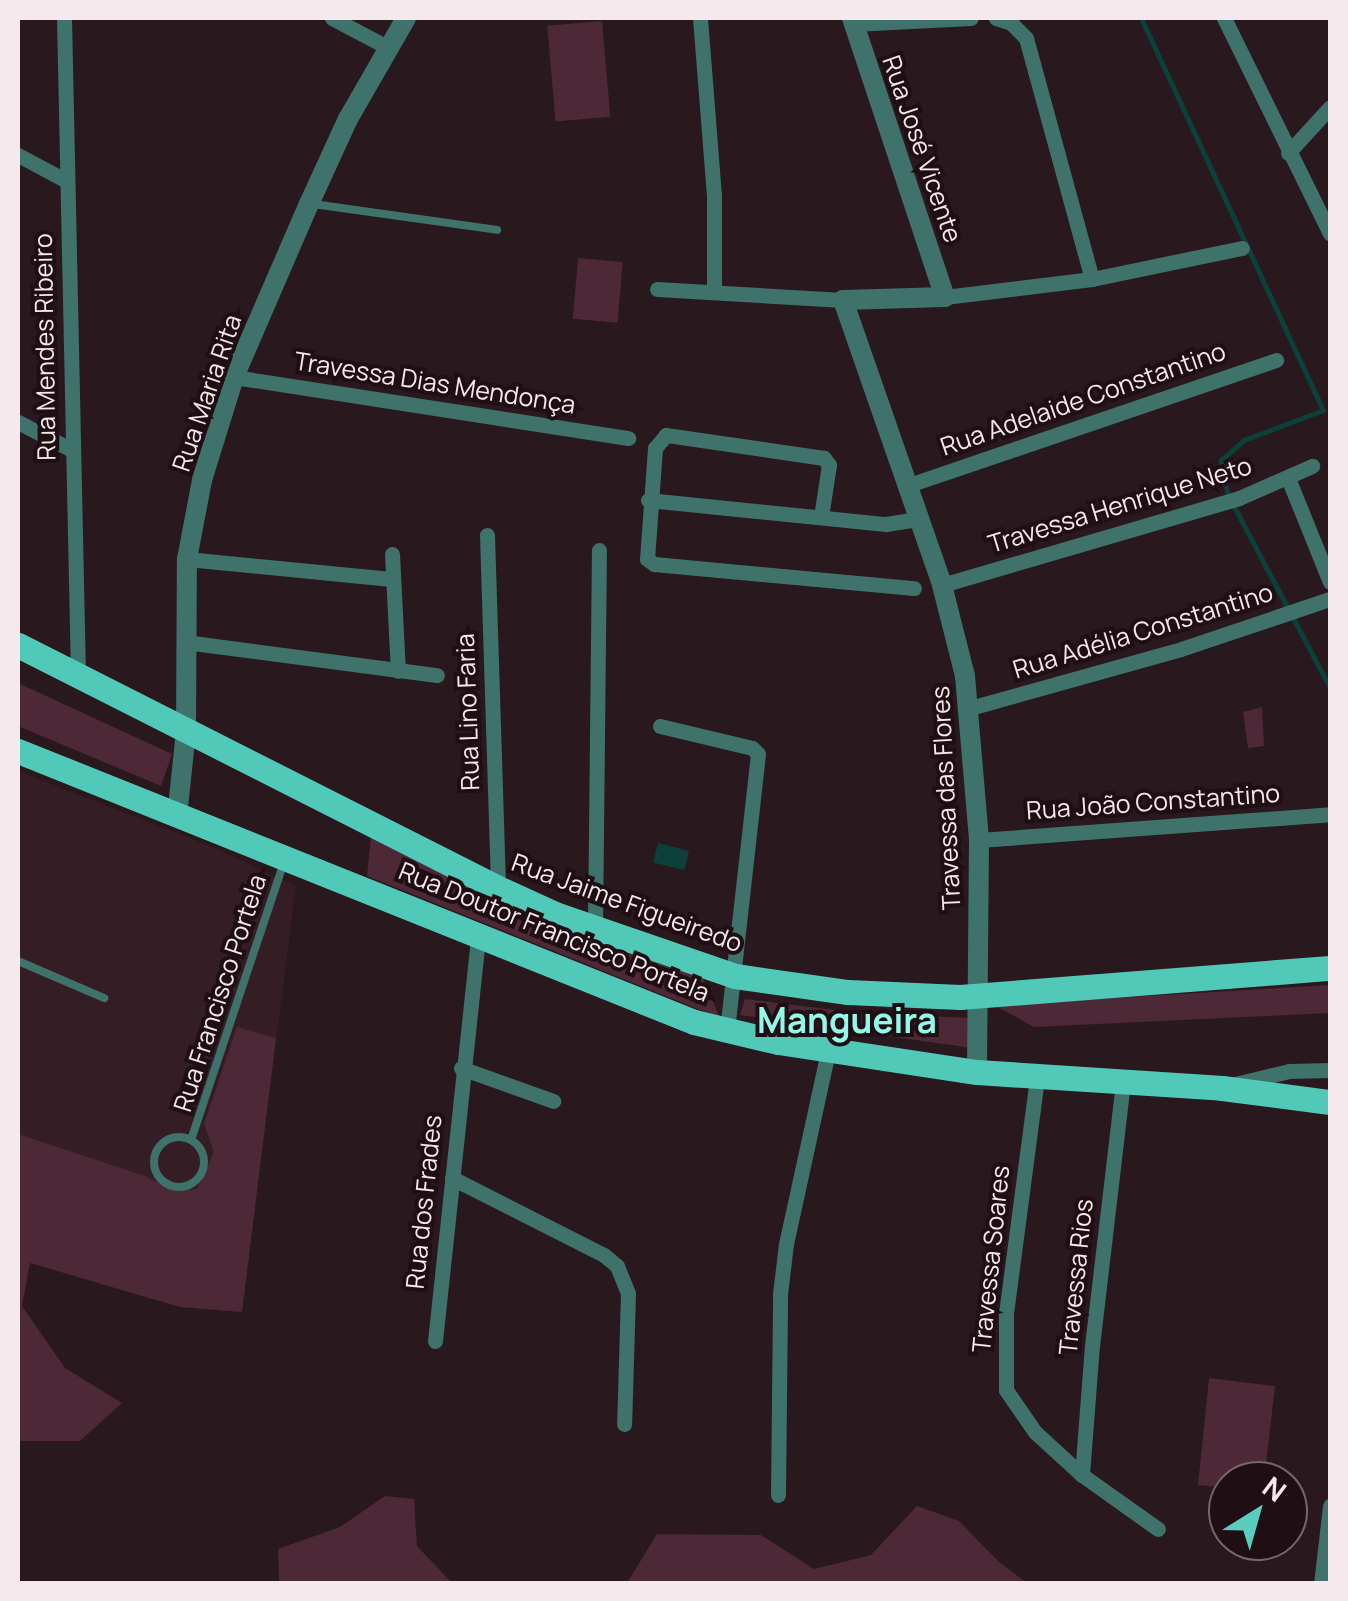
<!DOCTYPE html>
<meta charset="utf-8">
<style>
body{margin:0}
#map{position:relative;width:1348px;height:1601px;overflow:hidden;background:#29181e;font-family:Manrope,sans-serif}
div>[style]{position:absolute}
.built>*{inset:0;background:#351d26}
.green>*{inset:0;background:#4d2836;transform-origin:0 0}
.water>*{inset:0;background:#0b413a;transform-origin:0 0}
.stream>*{height:5px;margin:-2.5px;padding:0 2.5px;transform-origin:2.5px;border-radius:2.5px;background:#0b413a}
.service>*{height:8px;margin:-4px;padding:0 4px;transform-origin:4px;border-radius:4px;background:#3e726b}
.service>.ring{margin:-4px;padding:0;box-sizing:content-box;background:none;border:8px solid #3e726b;border-radius:50%}
.minor>*{height:15px;margin:-7.5px;padding:0 7.5px;transform-origin:7.5px;border-radius:7.5px;background:#3e726b}
.tertiary>*{height:20px;margin:-10px;padding:0 10px;transform-origin:10px;border-radius:10px;background:#3e726b}
.primary>*{height:25px;margin:-12.5px;padding:0 12.5px;transform-origin:12.5px;border-radius:12.5px;background:#51c9b9}
span{translate:-50% -50%;white-space:nowrap;text-align:center;line-height:1.15;-webkit-text-stroke:8px #1f0f15;paint-order:stroke}
.street-label{font-size:25px;color:#f6e9ed}
.district-label{font-size:35px;color:#93faea;font-weight:700}
.frame{position:absolute;inset:0;border:20px solid #f6e9ed;pointer-events:none}
.north{position:absolute;left:1208px;top:1461px;width:100px;height:100px;box-sizing:border-box;background:#1f0f15;border:2px solid #75666b;border-radius:50%;rotate:37deg;font-size:28px;font-weight:700;line-height:40px;text-align:center;color:#f6e9ed}
.north::after{content:'';display:block;margin:auto;width:35px;height:45px;background:#59cebe;clip-path:polygon(50% 0,100% 100%,50% 72%,0 100%)}
</style>
<div id="map">
<div class="built">
<div style="clip-path:polygon(18px 771px,208px 845px,296px 886px,242px 1312px,180px 1307px,18px 1259px)"></div>
</div>
<div class="green">
<div style="left:602px;top:21px;width:96px;height:55px;rotate:85deg"></div>
<div style="left:578px;top:258px;width:45px;height:61px;rotate:5deg"></div>
<div style="clip-path:polygon(18px 683px,172px 754px,161px 786px,18px 726px)"></div>
<div style="clip-path:polygon(1262px 707px,1264px 746px,1248px 748px,1243px 712px)"></div>
<div style="clip-path:polygon(371px 837px,703px 978px,720px 1018px,367px 876px)"></div>
<div style="clip-path:polygon(1330px 985px,1330px 1013px,1034px 1027px,994px 1005px)"></div>
<div style="clip-path:polygon(745px 999px,868px 1014px,973px 1018px,972px 1048px,740px 1015px)"></div>
<div style="clip-path:polygon(237px 1027px,276px 1038px,242px 1312px,180px 1307px,30px 1263px,22px 1306px,65px 1368px,122px 1403px,80px 1441px,18px 1441px,18px 1134px,145px 1176px,172px 1190px,197px 1189px,214px 1152px,204px 1124px)"></div>
<div style="clip-path:polygon(1209px 1378px,1275px 1386px,1264px 1481px,1228px 1481px,1228px 1488px,1198px 1485px)"></div>
<div style="clip-path:polygon(385px 1496px,414px 1499px,417px 1546px,452px 1583px,279px 1583px,278px 1549px,340px 1527px)"></div>
<div style="clip-path:polygon(917px 1506px,959px 1521px,998px 1561px,1027px 1583px,627px 1583px,657px 1534px,761px 1535px,814px 1569px,871px 1555px)"></div>
</div>
<div class="water">
<div style="left:658px;top:843px;width:32px;height:20px;rotate:14deg"></div>
</div>
<div class="stream">
<div style="left:1141px;top:18px;width:432px;rotate:65.1deg"></div>
<div style="left:1323px;top:410px;width:85px;rotate:159.2deg"></div>
<div style="left:1244px;top:440px;width:30px;rotate:139deg"></div>
<div style="left:1221px;top:460px;width:10px;rotate:96deg"></div>
<div style="left:1220px;top:470px;width:31px;rotate:71deg"></div>
<div style="left:1230px;top:499px;width:214px;rotate:62.1deg"></div>
</div>
<div class="service">
<div style="left:313px;top:204px;width:186px;rotate:8deg"></div>
<div style="left:18px;top:961px;width:94px;rotate:23.3deg"></div>
<div class="ring" style="left:154px;top:1137px;width:42px;height:42px"></div>
<div style="left:191px;top:1140px;width:290px;rotate:-71.5deg"></div>
</div>
<div class="minor">
<div style="left:64px;top:18px;width:658px;rotate:88.78deg"></div>
<div style="left:332px;top:18px;width:64px;rotate:27.8deg"></div>
<div style="left:700px;top:18px;width:178px;rotate:85.5deg"></div>
<div style="left:714px;top:195px;width:95px;rotate:90deg"></div>
<div style="left:996px;top:18px;width:16px;rotate:18deg"></div>
<div style="left:1011px;top:23px;width:21px;rotate:45deg"></div>
<div style="left:1026px;top:38px;width:250px;rotate:74.7deg"></div>
<div style="left:1224px;top:18px;width:240px;rotate:63.8deg"></div>
<div style="left:853px;top:24px;width:118px;rotate:-2.9deg"></div>
<div style="left:1288px;top:153px;width:62px;rotate:-47.6deg"></div>
<div style="left:18px;top:155px;width:55px;rotate:28deg"></div>
<div style="left:657px;top:289px;width:186px;rotate:3.4deg"></div>
<div style="left:945px;top:297px;width:148px;rotate:-7deg"></div>
<div style="left:1092px;top:279px;width:153px;rotate:-11.7deg"></div>
<div style="left:234px;top:377px;width:399px;rotate:8.8deg"></div>
<div style="left:18px;top:422px;width:61px;rotate:27.4deg"></div>
<div style="left:1288px;top:478px;width:112px;rotate:68deg"></div>
<div style="left:906px;top:486px;width:391px;rotate:-18.8deg"></div>
<div style="left:648px;top:500px;width:239px;rotate:5.8deg"></div>
<div style="left:886px;top:524px;width:32px;rotate:-9deg"></div>
<div style="left:821px;top:517px;width:53px;rotate:-81.3deg"></div>
<div style="left:829px;top:465px;width:9px;rotate:-126deg"></div>
<div style="left:824px;top:458px;width:160px;rotate:-171.7deg"></div>
<div style="left:666px;top:435px;width:17px;rotate:130deg"></div>
<div style="left:655px;top:448px;width:111px;rotate:94.1deg"></div>
<div style="left:647px;top:559px;width:9px;rotate:36deg"></div>
<div style="left:654px;top:564px;width:261px;rotate:5.3deg"></div>
<div style="left:487px;top:535px;width:353px;rotate:88.2deg"></div>
<div style="left:392px;top:554px;width:117px;rotate:87.1deg"></div>
<div style="left:187px;top:559px;width:205px;rotate:5.6deg"></div>
<div style="left:942px;top:585px;width:309px;rotate:-16.3deg"></div>
<div style="left:1239px;top:498px;width:80px;rotate:-23.7deg"></div>
<div style="left:185px;top:642px;width:254px;rotate:7.5deg"></div>
<div style="left:970px;top:708px;width:219px;rotate:-15.6deg"></div>
<div style="left:1181px;top:649px;width:157px;rotate:-18.6deg"></div>
<div style="left:660px;top:726px;width:95px;rotate:13.4deg"></div>
<div style="left:752px;top:748px;width:8px;rotate:45deg"></div>
<div style="left:758px;top:754px;width:278px;rotate:96.4deg"></div>
<div style="left:979px;top:840px;width:352px;rotate:-4.2deg"></div>
<div style="left:595px;top:928px;width:378px;rotate:-89.4deg"></div>
<div style="left:461px;top:1068px;width:98px;rotate:19.7deg"></div>
<div style="left:1037px;top:1078px;width:238px;rotate:97.5deg"></div>
<div style="left:1006px;top:1314px;width:76px;rotate:90deg"></div>
<div style="left:1006px;top:1390px;width:51px;rotate:55.4deg"></div>
<div style="left:1035px;top:1432px;width:64px;rotate:42.5deg"></div>
<div style="left:1082px;top:1475px;width:93px;rotate:35.4deg"></div>
<div style="left:1235px;top:1084px;width:56px;rotate:-13.5deg"></div>
<div style="left:1289px;top:1071px;width:41px;rotate:-1.4deg"></div>
<div style="left:452px;top:1178px;width:170px;rotate:26.9deg"></div>
<div style="left:604px;top:1255px;width:17px;rotate:40deg"></div>
<div style="left:617px;top:1266px;width:29px;rotate:68deg"></div>
<div style="left:628px;top:1293px;width:131px;rotate:91.7deg"></div>
<div style="left:435px;top:1341px;width:404px;rotate:-83.9deg"></div>
<div style="left:1082px;top:1475px;width:129px;rotate:-85.6deg"></div>
<div style="left:1092px;top:1346px;width:264px;rotate:-83.3deg"></div>
<div style="left:778px;top:1495px;width:201px;rotate:-89.4deg"></div>
<div style="left:780px;top:1294px;width:50px;rotate:-83.2deg"></div>
<div style="left:786px;top:1244px;width:198px;rotate:-77.7deg"></div>
<div style="left:1321px;top:1584px;width:79px;rotate:-83.4deg"></div>
</div>
<div class="tertiary">
<div style="left:852px;top:18px;width:294px;rotate:71.6deg"></div>
<div style="left:945px;top:297px;width:102px;rotate:178.3deg"></div>
<div style="left:843px;top:300px;width:302px;rotate:70.8deg"></div>
<div style="left:942px;top:585px;width:94px;rotate:75.8deg"></div>
<div style="left:965px;top:676px;width:165px;rotate:85.1deg"></div>
<div style="left:979px;top:840px;width:232px;rotate:90.5deg"></div>
<div style="left:177px;top:817px;width:86px;rotate:-84deg"></div>
<div style="left:186px;top:731px;width:172px;rotate:-89.7deg"></div>
<div style="left:187px;top:559px;width:80px;rotate:-79.2deg"></div>
<div style="left:202px;top:480px;width:108px;rotate:-72.7deg"></div>
<div style="left:234px;top:377px;width:189px;rotate:-66.6deg"></div>
<div style="left:309px;top:204px;width:94px;rotate:-65.4deg"></div>
<div style="left:348px;top:119px;width:116px;rotate:-60.1deg"></div>
</div>
<div class="primary">
<div style="left:18px;top:645px;width:538px;rotate:26.85deg"></div>
<div style="left:498px;top:888px;width:63px;rotate:24.5deg"></div>
<div style="left:555px;top:914px;width:190px;rotate:19deg"></div>
<div style="left:735px;top:976px;width:114px;rotate:8.1deg"></div>
<div style="left:848px;top:992px;width:112px;rotate:2.6deg"></div>
<div style="left:960px;top:997px;width:371px;rotate:-4.5deg"></div>
<div style="left:18px;top:751px;width:728px;rotate:21.85deg"></div>
<div style="left:694px;top:1022px;width:86px;rotate:13.4deg"></div>
<div style="left:778px;top:1042px;width:201px;rotate:8.6deg"></div>
<div style="left:977px;top:1072px;width:246px;rotate:3.7deg"></div>
<div style="left:1222px;top:1088px;width:109px;rotate:7.4deg"></div>
</div>
<div class="street-label">
<span style="left:922px;top:149px;rotate:71deg">Rua José Vicente</span>
<span style="left:45px;top:347px;rotate:-91deg">Rua Mendes Ribeiro</span>
<span style="left:435px;top:383px;rotate:9deg">Travessa Dias Mendonça</span>
<span style="left:207px;top:393px;rotate:-71deg">Rua Maria Rita</span>
<span style="left:1083px;top:399px;rotate:-19deg">Rua Adelaide Constantino</span>
<span style="left:1120px;top:505px;rotate:-17deg">Travessa Henrique Neto</span>
<span style="left:1143px;top:631px;rotate:-17deg">Rua Adélia Constantino</span>
<span style="left:468px;top:712px;rotate:-92deg">Rua Lino Faria</span>
<span style="left:946px;top:798px;rotate:-93deg">Travessa das Flores</span>
<span style="left:1153px;top:802px;rotate:-4deg">Rua João Constantino</span>
<span style="left:627px;top:903px;rotate:20deg">Rua Jaime Figueiredo</span>
<span style="left:554px;top:932px;rotate:22deg">Rua Doutor Francisco Portela</span>
<span style="left:220px;top:993px;rotate:-72deg">Rua Francisco Portela</span>
<span style="left:424px;top:1202px;rotate:-84deg">Rua dos Frades</span>
<span style="left:991px;top:1259px;rotate:-84deg">Travessa Soares</span>
<span style="left:1076px;top:1277px;rotate:-84deg">Travessa Rios</span>
</div>
<div class="district-label">
<span style="left:847px;top:1020px">Mangueira</span>
</div>
<div class="frame"></div>
<div class="north">N</div>
</div>
